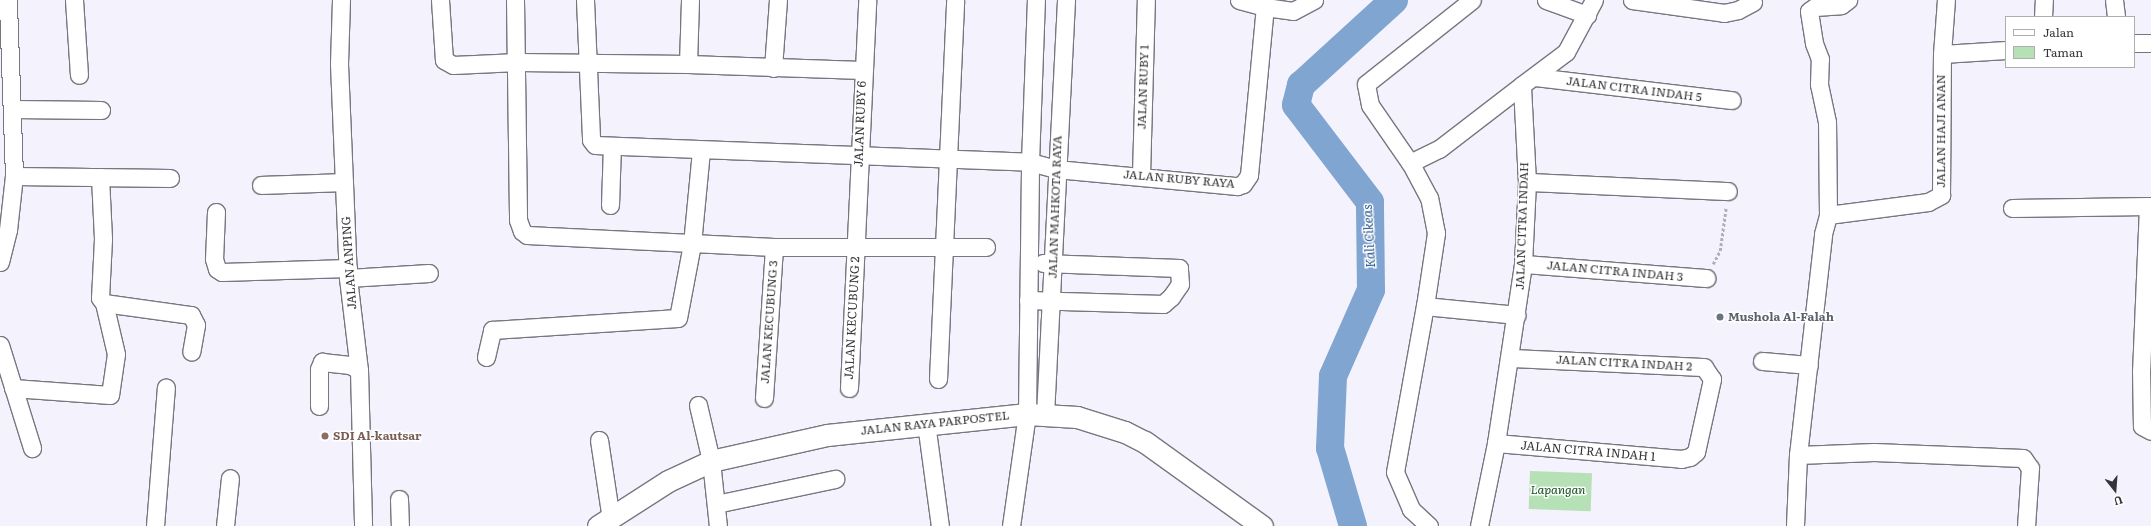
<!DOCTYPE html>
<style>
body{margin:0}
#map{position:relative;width:2151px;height:526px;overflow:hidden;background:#f4f2fd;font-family:Literata,serif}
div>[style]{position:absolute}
.green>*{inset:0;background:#b6e0b5;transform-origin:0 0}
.river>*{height:28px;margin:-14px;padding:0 14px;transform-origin:14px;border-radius:14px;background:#81a5d1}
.path>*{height:2.5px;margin-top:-1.25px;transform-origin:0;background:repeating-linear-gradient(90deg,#b0afb7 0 3px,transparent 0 5px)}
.roads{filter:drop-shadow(1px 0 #78767f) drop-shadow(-1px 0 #78767f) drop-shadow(0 1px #78767f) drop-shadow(0 -1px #78767f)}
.minor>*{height:17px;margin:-8.5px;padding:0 8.5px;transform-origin:8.5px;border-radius:8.5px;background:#fff}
.major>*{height:21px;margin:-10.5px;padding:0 10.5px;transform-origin:10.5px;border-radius:10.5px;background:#fff}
.dots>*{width:11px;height:11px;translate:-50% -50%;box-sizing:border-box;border:2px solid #fff;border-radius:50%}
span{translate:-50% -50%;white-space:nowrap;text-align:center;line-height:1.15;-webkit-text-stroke:3px #fff;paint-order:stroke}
.street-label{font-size:12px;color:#343438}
.worship-label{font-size:12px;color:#5b616d;font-weight:700}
.left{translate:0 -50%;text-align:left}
.education-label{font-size:12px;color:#785e54;font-weight:700}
.park-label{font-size:12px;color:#16531c;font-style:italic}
.water-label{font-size:13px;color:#23548b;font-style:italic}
.legend{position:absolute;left:2005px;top:16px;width:130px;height:52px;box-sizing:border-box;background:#fff;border:1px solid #aeaeaf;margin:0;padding:5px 7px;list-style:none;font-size:12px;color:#343438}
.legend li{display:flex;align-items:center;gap:8px;height:20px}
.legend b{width:20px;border:1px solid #aeaeaf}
.north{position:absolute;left:2095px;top:470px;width:40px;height:40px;-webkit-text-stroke:3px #fff;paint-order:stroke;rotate:163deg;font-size:11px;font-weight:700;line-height:16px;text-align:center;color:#343438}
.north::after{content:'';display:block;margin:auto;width:14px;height:18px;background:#343438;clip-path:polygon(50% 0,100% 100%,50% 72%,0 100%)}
</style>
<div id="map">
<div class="green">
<div style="left:1530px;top:471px;width:62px;height:38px;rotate:2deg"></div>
</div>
<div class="river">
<div style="left:1353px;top:526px;width:81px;rotate:-106.4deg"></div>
<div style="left:1330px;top:448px;width:72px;rotate:-87.6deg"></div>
<div style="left:1333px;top:376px;width:94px;rotate:-66.2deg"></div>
<div style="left:1371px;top:290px;width:88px;rotate:-90.7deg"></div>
<div style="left:1370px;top:202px;width:122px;rotate:-127.3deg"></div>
<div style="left:1296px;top:105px;width:21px;rotate:-76deg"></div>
<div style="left:1301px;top:85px;width:126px;rotate:-42.4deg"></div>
</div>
<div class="path">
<div style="left:1713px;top:264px;width:15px;rotate:-62deg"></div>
<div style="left:1720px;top:251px;width:44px;rotate:-82.2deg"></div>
</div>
<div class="roads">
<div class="minor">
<div style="left:74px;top:0;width:75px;rotate:86.2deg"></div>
<div style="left:341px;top:0;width:64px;rotate:91.8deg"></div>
<div style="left:339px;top:64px;width:214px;rotate:87.6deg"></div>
<div style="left:348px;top:278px;width:93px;rotate:83.2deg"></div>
<div style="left:359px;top:370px;width:156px;rotate:88.5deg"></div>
<div style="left:440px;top:0;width:60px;rotate:86.2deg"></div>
<div style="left:444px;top:60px;width:10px;rotate:29deg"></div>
<div style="left:453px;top:65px;width:65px;rotate:-2.6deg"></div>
<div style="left:518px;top:62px;width:170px;rotate:0.7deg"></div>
<div style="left:688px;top:64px;width:174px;rotate:2deg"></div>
<div style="left:515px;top:0;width:220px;rotate:89.2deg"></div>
<div style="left:518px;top:220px;width:12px;rotate:70deg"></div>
<div style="left:522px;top:231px;width:6px;rotate:39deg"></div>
<div style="left:527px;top:235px;width:247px;rotate:2.8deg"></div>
<div style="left:774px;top:247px;width:212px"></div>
<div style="left:585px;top:0;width:140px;rotate:87.5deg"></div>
<div style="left:591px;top:140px;width:6px;rotate:51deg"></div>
<div style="left:595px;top:145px;width:435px;rotate:2.2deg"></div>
<div style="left:1030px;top:162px;width:27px;rotate:15deg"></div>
<div style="left:1056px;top:169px;width:182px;rotate:5.4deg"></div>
<div style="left:1237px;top:186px;width:6px;rotate:-18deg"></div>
<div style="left:1243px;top:184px;width:11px;rotate:-56deg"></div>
<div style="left:1249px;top:175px;width:169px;rotate:-84.6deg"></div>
<div style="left:1239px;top:0;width:27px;rotate:15deg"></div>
<div style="left:1265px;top:7px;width:28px;rotate:8deg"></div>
<div style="left:1293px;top:11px;width:24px;rotate:-28deg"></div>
<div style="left:1546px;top:0;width:44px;rotate:20.1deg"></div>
<div style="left:1632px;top:0;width:93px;rotate:8deg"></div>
<div style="left:1724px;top:13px;width:14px;rotate:-12deg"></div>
<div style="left:1738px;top:10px;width:17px;rotate:-28deg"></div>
<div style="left:2114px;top:0;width:17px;rotate:83deg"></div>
<div style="left:2043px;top:17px;width:17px;rotate:-87deg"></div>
<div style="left:2134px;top:43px;width:17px"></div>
<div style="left:1942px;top:54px;width:64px;rotate:-3.6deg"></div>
<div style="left:688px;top:64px;width:64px;rotate:-88.2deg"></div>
<div style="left:773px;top:68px;width:68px;rotate:-85.8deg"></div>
<div style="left:1535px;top:77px;width:198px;rotate:6.7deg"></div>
<div style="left:14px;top:109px;width:87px;rotate:0.7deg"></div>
<div style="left:1410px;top:163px;width:32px;rotate:-26deg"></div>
<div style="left:1439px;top:149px;width:105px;rotate:-37.6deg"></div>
<div style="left:1141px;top:175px;width:175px;rotate:-88.4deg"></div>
<div style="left:14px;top:176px;width:156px;rotate:0.7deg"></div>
<div style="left:100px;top:177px;width:62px;rotate:87.2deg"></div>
<div style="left:103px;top:239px;width:59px;rotate:92.9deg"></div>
<div style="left:100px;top:298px;width:6px;rotate:51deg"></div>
<div style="left:104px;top:303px;width:88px;rotate:7.9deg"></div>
<div style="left:191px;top:315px;width:11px;rotate:63deg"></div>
<div style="left:196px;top:325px;width:27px;rotate:100deg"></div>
<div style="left:1527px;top:182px;width:201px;rotate:2.6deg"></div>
<div style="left:261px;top:185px;width:83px;rotate:-2.1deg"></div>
<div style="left:610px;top:205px;width:59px;rotate:-88.1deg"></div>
<div style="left:2151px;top:206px;width:3px;rotate:180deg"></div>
<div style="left:2148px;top:206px;width:164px;rotate:92.4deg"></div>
<div style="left:2141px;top:370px;width:56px;rotate:89deg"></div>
<div style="left:2142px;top:426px;width:10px;rotate:29deg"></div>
<div style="left:2012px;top:208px;width:136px;rotate:-0.8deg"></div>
<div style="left:216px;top:212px;width:47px;rotate:92.4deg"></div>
<div style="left:214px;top:259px;width:10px;rotate:73deg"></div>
<div style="left:217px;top:269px;width:6px;rotate:31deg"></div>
<div style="left:222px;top:272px;width:126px;rotate:-1.8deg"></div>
<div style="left:1828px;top:215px;width:101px;rotate:-7.4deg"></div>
<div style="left:1928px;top:202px;width:15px;rotate:-28deg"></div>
<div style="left:1941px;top:195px;width:141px;rotate:-89.6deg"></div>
<div style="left:1942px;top:54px;width:54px;rotate:-85.8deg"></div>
<div style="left:0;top:262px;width:33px;rotate:-76deg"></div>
<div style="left:8px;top:230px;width:54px;rotate:-83.7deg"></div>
<div style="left:14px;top:176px;width:176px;rotate:-92deg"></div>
<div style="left:1523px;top:264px;width:184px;rotate:4.4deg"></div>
<div style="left:348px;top:278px;width:81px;rotate:-3.5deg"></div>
<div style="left:1028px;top:300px;width:135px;rotate:1.7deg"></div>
<div style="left:1163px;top:304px;width:11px;rotate:-41deg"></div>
<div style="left:1171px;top:297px;width:16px;rotate:-55deg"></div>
<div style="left:1180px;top:284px;width:16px;rotate:-94deg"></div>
<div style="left:1179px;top:268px;width:136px;rotate:-177.9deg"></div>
<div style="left:1425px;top:306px;width:92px;rotate:5.6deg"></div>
<div style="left:0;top:345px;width:108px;rotate:72.7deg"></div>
<div style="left:486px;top:357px;width:28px;rotate:-77deg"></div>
<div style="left:492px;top:330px;width:186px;rotate:-3.7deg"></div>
<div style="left:678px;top:318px;width:75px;rotate:-79.3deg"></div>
<div style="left:692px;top:244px;width:93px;rotate:-84.5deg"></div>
<div style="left:1762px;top:361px;width:47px;rotate:4.9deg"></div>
<div style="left:938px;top:379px;width:379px;rotate:-87.4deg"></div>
<div style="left:13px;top:388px;width:97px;rotate:4.1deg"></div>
<div style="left:110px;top:395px;width:41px;rotate:-81.7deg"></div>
<div style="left:116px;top:354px;width:52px;rotate:-103.2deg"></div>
<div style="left:849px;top:388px;width:388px;rotate:-87.3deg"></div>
<div style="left:764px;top:398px;width:151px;rotate:-86.2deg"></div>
<div style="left:698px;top:405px;width:57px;rotate:76.9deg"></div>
<div style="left:711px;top:461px;width:65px;rotate:83.9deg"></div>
<div style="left:319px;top:406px;width:37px;rotate:-90deg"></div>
<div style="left:319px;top:369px;width:8px;rotate:-67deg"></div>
<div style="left:322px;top:362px;width:28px;rotate:6deg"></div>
<div style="left:350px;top:365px;width:10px;rotate:29deg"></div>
<div style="left:1045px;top:415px;width:416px;rotate:-87.1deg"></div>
<div style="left:926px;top:423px;width:104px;rotate:82.3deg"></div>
<div style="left:599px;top:440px;width:80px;rotate:81.4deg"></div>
<div style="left:1496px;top:443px;width:186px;rotate:4.9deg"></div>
<div style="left:1681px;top:459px;width:9px;rotate:-13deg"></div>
<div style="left:1690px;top:457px;width:8px;rotate:-40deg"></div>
<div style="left:1696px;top:452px;width:75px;rotate:-77.6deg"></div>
<div style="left:1712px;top:379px;width:14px;rotate:-124deg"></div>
<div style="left:1704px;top:367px;width:194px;rotate:-177.3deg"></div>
<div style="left:1798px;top:455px;width:76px;rotate:-2.3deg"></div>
<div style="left:1874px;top:452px;width:149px;rotate:2.3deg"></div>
<div style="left:2023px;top:458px;width:12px;rotate:55deg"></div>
<div style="left:2030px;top:468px;width:58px;rotate:93.9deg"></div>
<div style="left:399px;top:499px;width:27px;rotate:88deg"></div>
<div style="left:716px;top:504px;width:122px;rotate:-11.9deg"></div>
<div style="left:155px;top:526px;width:139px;rotate:-85.5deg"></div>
<div style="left:225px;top:526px;width:48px;rotate:-84.1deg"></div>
<div style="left:1011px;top:526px;width:113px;rotate:-81.9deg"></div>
<div style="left:1027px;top:414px;width:252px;rotate:-89.3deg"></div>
<div style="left:1030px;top:162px;width:162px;rotate:-87.9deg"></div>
<div style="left:1429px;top:526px;width:25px;rotate:-137deg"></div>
<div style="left:1411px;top:509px;width:40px;rotate:-113.4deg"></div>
<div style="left:1395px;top:472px;width:169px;rotate:-79.8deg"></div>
<div style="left:1425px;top:306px;width:74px;rotate:-81.4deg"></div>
<div style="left:1436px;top:233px;width:36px;rotate:-101deg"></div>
<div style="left:1429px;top:198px;width:40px;rotate:-118deg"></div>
<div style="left:1410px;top:163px;width:70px;rotate:-124.6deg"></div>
<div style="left:1370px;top:105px;width:21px;rotate:-101deg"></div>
<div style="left:1366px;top:84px;width:135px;rotate:-38.4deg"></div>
<div style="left:1479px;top:526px;width:85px;rotate:-78.4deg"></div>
<div style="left:1496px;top:443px;width:181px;rotate:-81.4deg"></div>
<div style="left:1523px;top:264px;width:82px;rotate:-87.2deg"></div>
<div style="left:1527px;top:182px;width:97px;rotate:-93deg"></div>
<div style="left:1522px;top:85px;width:55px;rotate:-36.9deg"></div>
<div style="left:1566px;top:52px;width:59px;rotate:-61.7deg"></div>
<div style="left:1795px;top:526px;width:71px;rotate:-87.6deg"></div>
<div style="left:1798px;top:455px;width:222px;rotate:-83.5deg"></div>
<div style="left:1823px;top:234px;width:20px;rotate:-75deg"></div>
<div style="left:1828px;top:215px;width:93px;rotate:-90.6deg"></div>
<div style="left:1827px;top:122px;width:39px;rotate:-102deg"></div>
<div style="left:1819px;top:84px;width:25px;rotate:-88deg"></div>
<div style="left:1820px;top:59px;width:17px;rotate:-111deg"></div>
<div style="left:1814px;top:43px;width:32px;rotate:-99deg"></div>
<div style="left:1809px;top:11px;width:7px;rotate:-34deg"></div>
<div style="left:1815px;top:7px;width:26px;rotate:-4deg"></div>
<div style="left:1841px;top:5px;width:9px;rotate:-36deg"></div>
</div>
<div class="major">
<div style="left:598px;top:526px;width:83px;rotate:-32.7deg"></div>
<div style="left:668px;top:481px;width:47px;rotate:-24.9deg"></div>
<div style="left:711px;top:461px;width:119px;rotate:-12.6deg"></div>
<div style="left:827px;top:435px;width:201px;rotate:-6deg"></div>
<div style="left:1027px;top:414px;width:50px;rotate:3.4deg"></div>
<div style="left:1077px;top:417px;width:50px;rotate:17.4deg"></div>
<div style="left:1125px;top:432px;width:22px;rotate:27deg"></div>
<div style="left:1145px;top:442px;width:144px;rotate:35.7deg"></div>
</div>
</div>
<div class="dots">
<div style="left:1720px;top:317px;background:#6b7280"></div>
<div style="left:325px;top:436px;background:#8d6e63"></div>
</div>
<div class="street-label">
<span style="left:1143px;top:87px;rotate:-88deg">JALAN RUBY 1</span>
<span style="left:1634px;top:89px;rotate:7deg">JALAN CITRA INDAH 5</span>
<span style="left:860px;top:124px;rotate:-88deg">JALAN RUBY 6</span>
<span style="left:1941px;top:131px;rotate:-90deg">JALAN HAJI ANAN</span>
<span style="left:1179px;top:179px;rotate:5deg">JALAN RUBY RAYA</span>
<span style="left:1055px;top:207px;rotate:-88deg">JALAN MAHKOTA RAYA</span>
<span style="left:1522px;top:226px;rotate:-88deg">JALAN CITRA INDAH</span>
<span style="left:349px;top:263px;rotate:-94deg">JALAN ANPING</span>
<span style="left:1615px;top:271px;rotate:5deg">JALAN CITRA INDAH 3</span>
<span style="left:852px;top:318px;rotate:-87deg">JALAN KECUBUNG 2</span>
<span style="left:769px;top:322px;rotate:-86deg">JALAN KECUBUNG 3</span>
<span style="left:1624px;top:363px;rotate:3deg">JALAN CITRA INDAH 2</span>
<span style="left:935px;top:423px;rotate:-6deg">JALAN RAYA PARPOSTEL</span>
<span style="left:1588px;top:451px;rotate:5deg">JALAN CITRA INDAH 1</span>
</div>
<div class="worship-label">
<span class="left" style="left:1728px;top:317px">Mushola Al-Falah</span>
</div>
<div class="education-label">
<span class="left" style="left:333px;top:436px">SDI Al-kautsar</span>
</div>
<div class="park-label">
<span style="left:1558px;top:490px">Lapangan</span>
</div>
<div class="water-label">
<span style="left:1369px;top:236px;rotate:-93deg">Kali Cikeas</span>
</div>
<ul class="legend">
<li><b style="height:5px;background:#fff"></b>Jalan</li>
<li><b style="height:11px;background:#b6e0b5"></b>Taman</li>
</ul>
<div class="north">U</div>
</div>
